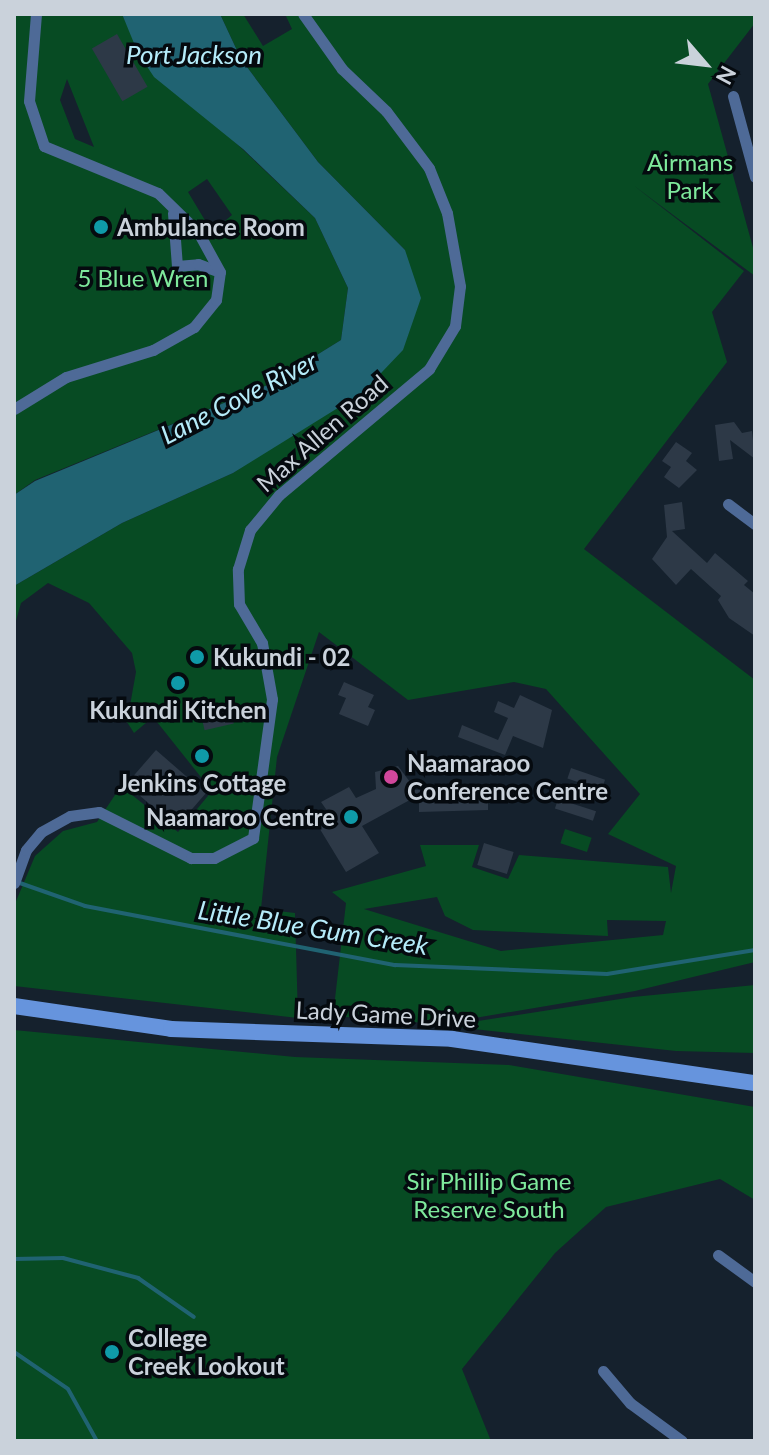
<!DOCTYPE html>
<style>
body{margin:0}
#map{position:relative;width:769px;height:1455px;overflow:hidden;background:#15212d;font-family:Lato,sans-serif}
div>[style]{position:absolute}
.green>*{inset:0;background:#074b23;transform-origin:0 0}
.water>*{inset:0;background:#206372}
.stream>*{height:4px;margin:-2px;padding:0 2px;transform-origin:2px;border-radius:2px;background:#206372}
.building>*{inset:0;background:#2d3947;transform-origin:0 0}
.street>*{height:11px;margin:-5.5px;padding:0 5.5px;transform-origin:5.5px;border-radius:5.5px;background:#4e6a97}
.secondary>*{height:16px;margin:-8px;padding:0 8px;transform-origin:8px;border-radius:8px;background:#6694dd}
.dots>*{width:22px;height:22px;translate:-50% -50%;box-sizing:border-box;border:4px solid #050a0f;border-radius:50%}
span{translate:-50% -50%;white-space:nowrap;text-align:center;line-height:1.15;-webkit-text-stroke:7px #050a0f;paint-order:stroke}
.park-label{font-size:24px;color:#7ee99c}
.poi-label{font-size:24px;color:#cad2db;font-weight:700}
.left{translate:0 -50%;text-align:left}
.right{translate:-100% -50%;text-align:right}
.street-label{font-size:24px;color:#cad2db}
.water-label{font-size:26px;color:#b5ebf9;font-style:italic}
.frame{position:absolute;inset:0;border:16px solid #cad2db;pointer-events:none}
.north{position:absolute;left:665px;top:24px;width:80px;height:80px;-webkit-text-stroke:6px #050a0f;paint-order:stroke;rotate:118deg;font-size:22px;font-weight:700;line-height:32px;text-align:center;color:#cad2db}
.north::after{content:'';display:block;margin:auto;width:28px;height:36px;background:#cad2db;clip-path:polygon(50% 0,100% 100%,50% 72%,0 100%)}
</style>
<div id="map">
<div class="green">
<div style="clip-path:polygon(evenodd,14px 14px,122px 14px,140px 52px,315px 218px,348px 288px,341px 340px,270px 384px,35px 480px,14px 495px,14px 14px,67px 79px,94px 147px,75px 139px,60px 100px,67px 79px,14px 14px,207px 179px,232px 215px,212px 232px,188px 192px,207px 179px)"></div>
<div style="clip-path:polygon(evenodd,220px 14px,243px 14px,263px 46px,292px 29px,285px 14px,755px 14px,755px 23px,708px 84px,755px 255px,755px 276px,633px 185px,744px 271px,712px 312px,727px 362px,584px 549px,755px 680px,755px 962px,635px 991px,439px 1024px,333px 1016px,346px 903px,332px 892px,426px 866px,420px 845px,479px 845px,472px 867px,508px 879px,519px 855px,668px 867px,671px 893px,676px 866px,608px 834px,640px 794px,546px 689px,514px 682px,408px 700px,319px 632px,277px 757px,261px 909px,295px 913px,298px 1018px,14px 986px,14px 906px,35px 856px,63px 831px,97px 822px,121px 786px,178px 832px,212px 791px,153px 717px,134px 733px,127px 722px,136px 672px,132px 653px,89px 603px,48px 583px,21px 603px,14px 628px,14px 586px,122px 523px,233px 473px,292px 433px,405px 250px,318px 162px,241px 59px,220px 14px,437px 897px,445px 916px,473px 930px,608px 936px,607px 920px,666px 921px,663px 935px,501px 951px,364px 909px,437px 897px)"></div>
<div style="left:565px;top:829px;width:28px;height:15px;rotate:18deg"></div>
<div style="clip-path:polygon(755px 985px,755px 1053px,676px 1051px,446px 1026px,633px 997px)"></div>
<div style="clip-path:polygon(14px 1030px,295px 1057px,509px 1065px,755px 1107px,755px 1200px,720px 1179px,606px 1207px,555px 1253px,462px 1369px,491px 1441px,14px 1441px)"></div>
</div>
<div class="water">
<div style="clip-path:polygon(122px 14px,220px 14px,241px 59px,318px 162px,405px 250px,421px 298px,403px 350px,362px 393px,233px 473px,122px 523px,14px 586px,14px 495px,35px 481px,270px 384px,341px 340px,348px 288px,315px 218px,243px 149px,154px 77px,138px 53px)"></div>
</div>
<div class="stream">
<div style="left:17px;top:882px;width:72px;rotate:19.4deg"></div>
<div style="left:85px;top:906px;width:316px;rotate:10.8deg"></div>
<div style="left:395px;top:965px;width:212px;rotate:2.4deg"></div>
<div style="left:607px;top:974px;width:150px;rotate:-9.2deg"></div>
<div style="left:14px;top:1259px;width:49px;rotate:-1.2deg"></div>
<div style="left:63px;top:1258px;width:78px;rotate:14.9deg"></div>
<div style="left:138px;top:1278px;width:68px;rotate:34.9deg"></div>
<div style="left:14px;top:1352px;width:65px;rotate:34.4deg"></div>
<div style="left:68px;top:1389px;width:60px;rotate:60.9deg"></div>
</div>
<div class="building">
<div style="left:117px;top:34px;width:61px;height:29px;rotate:60deg"></div>
<div style="clip-path:polygon(734px 422px,742px 433px,752px 431px,755px 459px,730px 440px,733px 459px,719px 461px,715px 425px)"></div>
<div style="clip-path:polygon(676px 442px,692px 453px,686px 461px,697px 470px,679px 488px,664px 477px,671px 467px,662px 461px)"></div>
<div style="clip-path:polygon(682px 502px,685px 529px,672px 531px,707px 563px,715px 553px,748px 581px,744px 585px,755px 594px,755px 636px,729px 618px,718px 600px,721px 596px,691px 569px,676px 585px,652px 559px,667px 537px,664px 505px)"></div>
<div style="clip-path:polygon(344px 682px,374px 695px,368px 707px,375px 710px,368px 726px,339px 714px,346px 698px,338px 695px)"></div>
<div style="clip-path:polygon(520px 695px,552px 710px,543px 748px,513px 736px,505px 755px,458px 737px,462px 725px,498px 740px,508px 718px,494px 712px,498px 701px,514px 708px)"></div>
<div style="left:230px;top:707px;width:17px;height:30px;rotate:77deg"></div>
<div style="left:156px;top:750px;width:66px;height:45px;rotate:41deg"></div>
<div style="clip-path:polygon(398px 766px,410px 782px,410px 790px,488px 788px,488px 810px,419px 812px,419px 795px,362px 826px,379px 853px,346px 872px,315px 821px,328px 812px,321px 802px,349px 787px,356px 798px,376px 789px,375px 772px)"></div>
<div style="left:571px;top:768px;width:36px;height:11px;rotate:19deg"></div>
<div style="left:558px;top:799px;width:40px;height:10px;rotate:18deg"></div>
<div style="left:484px;top:843px;width:31px;height:23px;rotate:17deg"></div>
</div>
<div class="street">
<div style="left:733px;top:96px;width:84px;rotate:74.8deg"></div>
<div style="left:173px;top:213px;width:53px;rotate:85.7deg"></div>
<div style="left:177px;top:266px;width:21px;rotate:-5deg"></div>
<div style="left:198px;top:264px;width:23px;rotate:20deg"></div>
<div style="left:14px;top:409px;width:61px;rotate:-31.6deg"></div>
<div style="left:66px;top:377px;width:91px;rotate:-17.2deg"></div>
<div style="left:153px;top:350px;width:47px;rotate:-29.3deg"></div>
<div style="left:194px;top:327px;width:35px;rotate:-51deg"></div>
<div style="left:216px;top:300px;width:28px;rotate:-82deg"></div>
<div style="left:220px;top:272px;width:46px;rotate:-118.8deg"></div>
<div style="left:198px;top:232px;width:56px;rotate:-135.7deg"></div>
<div style="left:158px;top:193px;width:123px;rotate:-157.6deg"></div>
<div style="left:44px;top:146px;width:47px;rotate:-108.4deg"></div>
<div style="left:29px;top:101px;width:87px;rotate:-85.4deg"></div>
<div style="left:728px;top:504px;width:34px;rotate:37deg"></div>
<div style="left:14px;top:883px;width:35px;rotate:-70deg"></div>
<div style="left:26px;top:850px;width:23px;rotate:-50deg"></div>
<div style="left:41px;top:832px;width:33px;rotate:-29deg"></div>
<div style="left:70px;top:816px;width:29px;rotate:-8deg"></div>
<div style="left:99px;top:812px;width:103px;rotate:26.6deg"></div>
<div style="left:191px;top:858px;width:23px"></div>
<div style="left:214px;top:858px;width:44px;rotate:-27.1deg"></div>
<div style="left:253px;top:838px;width:140px;rotate:-82.2deg"></div>
<div style="left:272px;top:699px;width:57px;rotate:-100.1deg"></div>
<div style="left:262px;top:643px;width:45px;rotate:-120.5deg"></div>
<div style="left:239px;top:604px;width:35px;rotate:-92deg"></div>
<div style="left:238px;top:569px;width:41px;rotate:-72.9deg"></div>
<div style="left:250px;top:530px;width:45px;rotate:-50.4deg"></div>
<div style="left:279px;top:495px;width:196px;rotate:-40deg"></div>
<div style="left:429px;top:369px;width:50px;rotate:-58.8deg"></div>
<div style="left:455px;top:326px;width:40px;rotate:-82.9deg"></div>
<div style="left:460px;top:286px;width:74px;rotate:-100.1deg"></div>
<div style="left:447px;top:213px;width:48px;rotate:-111.8deg"></div>
<div style="left:429px;top:168px;width:71px;rotate:-127deg"></div>
<div style="left:386px;top:111px;width:61px;rotate:-136.3deg"></div>
<div style="left:342px;top:69px;width:67px;rotate:-125.3deg"></div>
<div style="left:718px;top:1255px;width:46px;rotate:36.1deg"></div>
<div style="left:603px;top:1371px;width:42px;rotate:49.8deg"></div>
<div style="left:630px;top:1403px;width:64px;rotate:36.2deg"></div>
</div>
<div class="secondary">
<div style="left:14px;top:1006px;width:159px;rotate:8.3deg"></div>
<div style="left:171px;top:1029px;width:281px;rotate:2deg"></div>
<div style="left:452px;top:1039px;width:306px;rotate:8.3deg"></div>
</div>
<div class="dots">
<div style="left:101px;top:227px;background:#0f9aa8"></div>
<div style="left:197px;top:657px;background:#0f9aa8"></div>
<div style="left:178px;top:683px;background:#0f9aa8"></div>
<div style="left:202px;top:756px;background:#0f9aa8"></div>
<div style="left:391px;top:777px;background:#d1479c"></div>
<div style="left:351px;top:817px;background:#0f9aa8"></div>
<div style="left:112px;top:1352px;background:#0f9aa8"></div>
</div>
<div class="park-label">
<span style="left:690px;top:176px">Airmans<br>Park</span>
<span style="left:143px;top:278px">5 Blue Wren</span>
<span style="left:489px;top:1195px">Sir Phillip Game<br>Reserve South</span>
</div>
<div class="poi-label">
<span class="left" style="left:117px;top:227px">Ambulance Room</span>
<span class="left" style="left:213px;top:657px">Kukundi - 02</span>
<span style="left:178px;top:710px">Kukundi Kitchen</span>
<span class="left" style="left:407px;top:777px">Naamaraoo<br>Conference Centre</span>
<span style="left:202px;top:783px">Jenkins Cottage</span>
<span class="right" style="left:335px;top:817px">Naamaroo Centre</span>
<span class="left" style="left:128px;top:1352px">College<br>Creek Lookout</span>
</div>
<div class="street-label">
<span style="left:322px;top:433px;rotate:-41deg">Max Allen Road</span>
<span style="left:386px;top:1014px;rotate:3deg">Lady Game Drive</span>
</div>
<div class="water-label">
<span style="left:194px;top:55px">Port Jackson</span>
<span style="left:239px;top:398px;rotate:-27deg">Lane Cove River</span>
<span style="left:313px;top:928px;rotate:9deg">Little Blue Gum Creek</span>
</div>
<div class="frame"></div>
<div class="north">N</div>
</div>
